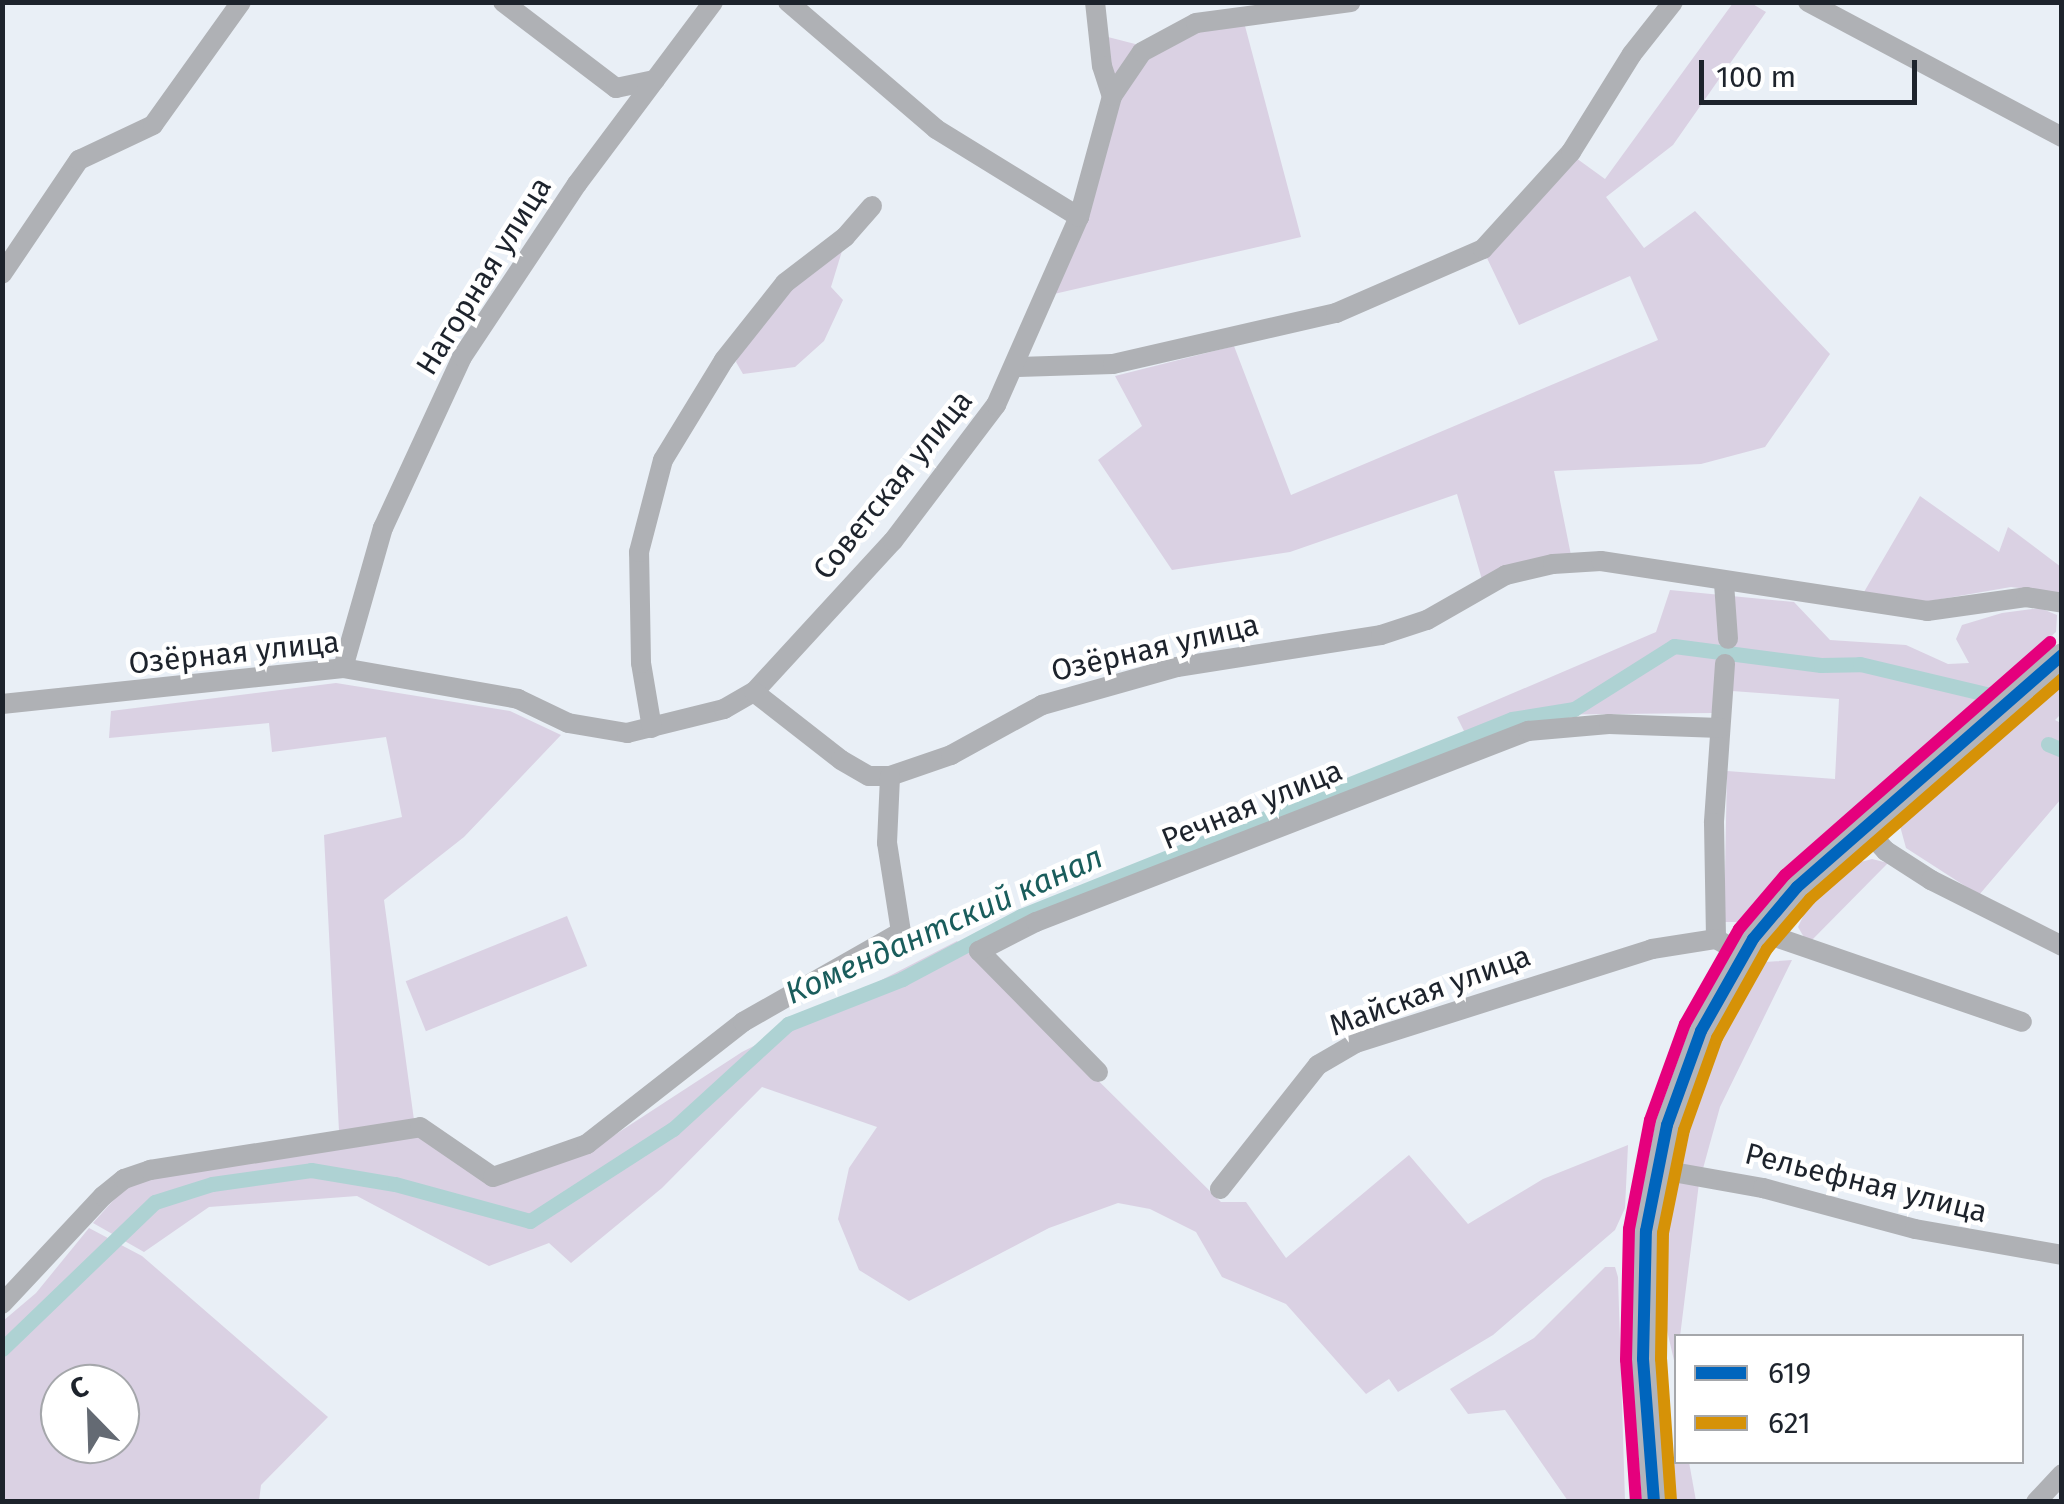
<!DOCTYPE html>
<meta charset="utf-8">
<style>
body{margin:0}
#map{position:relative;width:2064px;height:1504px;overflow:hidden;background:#e9eff6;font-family:"Fira Sans",sans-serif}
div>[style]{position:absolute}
.green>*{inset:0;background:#dad1e3;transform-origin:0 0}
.canal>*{height:15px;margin:-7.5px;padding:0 7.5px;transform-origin:7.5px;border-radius:7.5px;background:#aed2d3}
.minor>*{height:20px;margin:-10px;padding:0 10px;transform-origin:10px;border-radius:10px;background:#afb1b5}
.major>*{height:25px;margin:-12.5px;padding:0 12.5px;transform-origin:12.5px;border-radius:12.5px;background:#b2b4ba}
.bus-1>*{height:12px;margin:-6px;padding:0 6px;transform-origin:6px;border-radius:6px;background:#0065bd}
.bus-2>*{height:12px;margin:-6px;padding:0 6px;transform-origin:6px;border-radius:6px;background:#d69207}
.bus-3>*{height:12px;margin:-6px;padding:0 6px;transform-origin:6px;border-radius:6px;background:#e5007d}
span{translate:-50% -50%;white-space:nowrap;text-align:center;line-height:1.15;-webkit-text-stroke:9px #fff;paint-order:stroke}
.street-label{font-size:30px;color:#1d232c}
.water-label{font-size:32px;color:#1a5d5c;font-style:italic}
.frame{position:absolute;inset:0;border:5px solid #1d232c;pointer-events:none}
.legend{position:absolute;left:1674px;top:1334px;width:350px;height:130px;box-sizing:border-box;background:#fff;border:2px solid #a5a7ab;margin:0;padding:12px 18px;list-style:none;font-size:30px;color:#1d232c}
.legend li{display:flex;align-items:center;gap:20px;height:50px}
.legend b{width:50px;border:2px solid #a5a7ab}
.north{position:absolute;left:40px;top:1364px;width:100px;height:100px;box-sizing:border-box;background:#fff;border:2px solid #a5a7ab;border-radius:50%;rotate:337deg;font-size:28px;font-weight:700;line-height:40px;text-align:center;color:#1d232c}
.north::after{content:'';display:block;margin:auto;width:35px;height:45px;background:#646a73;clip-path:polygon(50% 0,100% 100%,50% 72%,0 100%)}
.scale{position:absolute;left:1699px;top:60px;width:218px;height:45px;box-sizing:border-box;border:5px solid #1d232c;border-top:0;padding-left:12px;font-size:30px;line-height:35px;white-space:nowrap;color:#1d232c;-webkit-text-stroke:8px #fff;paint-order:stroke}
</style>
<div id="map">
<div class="green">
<div style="clip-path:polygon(1733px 3px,1751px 3px,1766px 12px,1673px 145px,1606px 197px,1644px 248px,1695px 211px,1830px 354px,1765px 447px,1701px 464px,1554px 471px,1572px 560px,1483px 583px,1457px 494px,1290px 552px,1172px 570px,1098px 460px,1142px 426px,1115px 376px,1234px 346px,1291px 495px,1658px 340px,1630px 276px,1519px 325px,1486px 256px,1576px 158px,1605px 179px)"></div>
<div style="clip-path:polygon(1245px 26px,1301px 237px,1054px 294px,1102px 170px,1104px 36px,1143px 46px,1197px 28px)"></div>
<div style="clip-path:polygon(842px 251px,831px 287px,843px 300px,824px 341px,795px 367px,743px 374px,736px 362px,741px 349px,788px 286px)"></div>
<div style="clip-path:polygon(1920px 496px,1999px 552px,2008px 527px,2061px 567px,2061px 593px,2011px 587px,1924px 602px,1864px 592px)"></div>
<div style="clip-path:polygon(1670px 590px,1794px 602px,1830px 640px,1906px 645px,1948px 664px,1969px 663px,1956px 639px,1962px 625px,2002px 613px,2040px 608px,2057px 615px,2056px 632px,1780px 873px,1739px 922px,1724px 922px,1727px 771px,1835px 779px,1839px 699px,1732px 691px,1712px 713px,1512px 715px,1466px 735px,1457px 717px,1656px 632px)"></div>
<div style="clip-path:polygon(336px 683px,510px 711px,561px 735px,464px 837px,384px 900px,414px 1120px,339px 1131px,324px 835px,402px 817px,386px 737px,272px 752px,269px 723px,109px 738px,111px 711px)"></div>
<div style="clip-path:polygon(2061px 683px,2061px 714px,2055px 720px,2061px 723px,2061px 799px,1979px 895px,1906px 848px,1900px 826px)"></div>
<div style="clip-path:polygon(1872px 859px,1888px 863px,1808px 944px,1798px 927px,1807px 908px,1857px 863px)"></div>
<div style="left:567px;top:916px;width:54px;height:174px;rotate:68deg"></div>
<div style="clip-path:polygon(957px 941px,1221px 1202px,1246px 1202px,1286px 1258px,1409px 1155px,1468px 1224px,1543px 1179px,1628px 1145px,1625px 1208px,1615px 1230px,1493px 1335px,1398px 1392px,1389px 1379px,1366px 1394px,1286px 1304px,1222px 1277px,1196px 1232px,1150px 1209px,1118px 1203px,1049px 1228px,909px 1301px,859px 1270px,838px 1219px,849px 1168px,877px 1127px,762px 1087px,662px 1188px,571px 1263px,549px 1243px,489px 1266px,357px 1196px,209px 1207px,144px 1252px,93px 1223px,127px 1185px,236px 1160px,417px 1134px,494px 1184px,590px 1151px,742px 1052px)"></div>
<div style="clip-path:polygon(1792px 960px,1720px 1107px,1699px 1183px,1676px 1369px,1662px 1309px,1661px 1250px,1688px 1123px,1711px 1054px,1748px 985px,1765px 962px)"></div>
<div style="clip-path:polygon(evenodd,89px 1228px,142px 1256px,328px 1417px,261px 1485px,259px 1501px,3px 1501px,3px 1321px,36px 1293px,89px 1228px,120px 1384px,120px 1444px,60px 1444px,60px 1384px,120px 1384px)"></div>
<div style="clip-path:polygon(1605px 1267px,1615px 1267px,1618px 1277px,1625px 1501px,1568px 1501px,1505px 1410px,1468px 1414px,1450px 1389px,1534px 1338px)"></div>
<div style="clip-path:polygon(1676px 1459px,1689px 1462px,1696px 1501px,1671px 1501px,1666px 1478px)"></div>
</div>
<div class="canal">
<div style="left:2048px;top:744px;width:15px;rotate:23deg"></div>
<div style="left:2px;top:1349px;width:212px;rotate:-43.9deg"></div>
<div style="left:155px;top:1202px;width:60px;rotate:-17.5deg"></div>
<div style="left:212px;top:1184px;width:100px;rotate:-8deg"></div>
<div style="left:311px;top:1170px;width:85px;rotate:9.5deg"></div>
<div style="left:395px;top:1184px;width:140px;rotate:15.3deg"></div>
<div style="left:530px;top:1221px;width:170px;rotate:-32.8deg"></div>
<div style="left:673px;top:1129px;width:156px;rotate:-42.4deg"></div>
<div style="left:788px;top:1024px;width:123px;rotate:-21.5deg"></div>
<div style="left:902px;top:979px;width:135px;rotate:-27.9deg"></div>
<div style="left:1021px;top:916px;width:529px;rotate:-21.86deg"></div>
<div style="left:1512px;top:719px;width:63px;rotate:-9.2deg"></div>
<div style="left:1574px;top:709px;width:118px;rotate:-32.2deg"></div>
<div style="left:1674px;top:646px;width:148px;rotate:7.4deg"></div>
<div style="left:1821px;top:665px;width:39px;rotate:-1deg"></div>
<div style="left:1860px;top:664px;width:134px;rotate:13.4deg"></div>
</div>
<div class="minor">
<div style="left:503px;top:2px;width:142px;rotate:37.3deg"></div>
<div style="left:616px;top:88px;width:40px;rotate:-12deg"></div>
<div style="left:788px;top:2px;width:195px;rotate:40.6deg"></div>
<div style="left:936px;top:129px;width:168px;rotate:31.6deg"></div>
<div style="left:1095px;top:2px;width:64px;rotate:83.8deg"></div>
<div style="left:1102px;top:66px;width:32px;rotate:72deg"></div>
<div style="left:1808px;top:2px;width:288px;rotate:28deg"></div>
<div style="left:2px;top:274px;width:138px;rotate:-56deg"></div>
<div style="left:79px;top:160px;width:82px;rotate:-25.3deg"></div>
<div style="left:153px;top:125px;width:151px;rotate:-54.4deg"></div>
<div style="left:1018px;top:367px;width:95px;rotate:-1.8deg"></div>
<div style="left:1113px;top:364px;width:229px;rotate:-12.9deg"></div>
<div style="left:1336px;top:313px;width:160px;rotate:-23.5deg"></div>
<div style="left:1483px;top:249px;width:131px;rotate:-47.8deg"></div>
<div style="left:1571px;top:152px;width:115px;rotate:-58.1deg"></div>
<div style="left:1632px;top:54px;width:66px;rotate:-51.7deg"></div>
<div style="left:1724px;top:583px;width:56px;rotate:85.9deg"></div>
<div style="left:1725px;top:664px;width:159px;rotate:94deg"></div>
<div style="left:1714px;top:823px;width:116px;rotate:89deg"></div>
<div style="left:1716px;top:939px;width:31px;rotate:29deg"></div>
<div style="left:343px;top:668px;width:146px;rotate:-74.1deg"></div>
<div style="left:383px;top:528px;width:188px;rotate:-65.2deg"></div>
<div style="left:462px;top:357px;width:208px;rotate:-56.4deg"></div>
<div style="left:577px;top:184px;width:227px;rotate:-53.2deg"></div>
<div style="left:754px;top:692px;width:205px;rotate:-47.4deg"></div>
<div style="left:893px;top:541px;width:171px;rotate:-52.9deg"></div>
<div style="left:996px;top:405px;width:206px;rotate:-66.2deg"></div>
<div style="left:1079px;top:217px;width:125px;rotate:-74.7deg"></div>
<div style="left:1112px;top:96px;width:53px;rotate:-55.7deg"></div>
<div style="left:1142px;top:52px;width:61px;rotate:-28.2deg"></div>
<div style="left:1196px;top:23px;width:156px;rotate:-7.7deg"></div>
<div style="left:2px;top:704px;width:343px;rotate:-6deg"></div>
<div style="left:343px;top:668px;width:178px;rotate:10deg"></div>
<div style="left:518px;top:699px;width:55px;rotate:25.6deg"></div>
<div style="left:568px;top:723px;width:60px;rotate:9.6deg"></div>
<div style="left:627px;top:733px;width:100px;rotate:-13.9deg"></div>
<div style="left:724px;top:709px;width:34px;rotate:-30deg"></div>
<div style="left:754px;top:692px;width:110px;rotate:38deg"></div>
<div style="left:841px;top:760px;width:32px;rotate:30deg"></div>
<div style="left:869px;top:776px;width:21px"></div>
<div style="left:890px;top:776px;width:65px;rotate:-19deg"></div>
<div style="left:951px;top:755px;width:104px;rotate:-28.8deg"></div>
<div style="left:1042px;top:705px;width:140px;rotate:-15.7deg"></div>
<div style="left:1177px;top:667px;width:206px;rotate:-8.9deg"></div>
<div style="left:1381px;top:635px;width:48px;rotate:-18.1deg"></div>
<div style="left:1427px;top:620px;width:91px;rotate:-29.7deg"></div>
<div style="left:1506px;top:575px;width:48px;rotate:-13.2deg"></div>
<div style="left:1553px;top:564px;width:48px;rotate:-3.6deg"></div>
<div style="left:1601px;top:561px;width:330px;rotate:8.7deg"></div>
<div style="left:1927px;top:611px;width:100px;rotate:-8deg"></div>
<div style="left:2026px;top:597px;width:36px;rotate:9deg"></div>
<div style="left:652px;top:728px;width:66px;rotate:-99.6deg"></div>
<div style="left:641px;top:663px;width:111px;rotate:-91deg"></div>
<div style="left:639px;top:552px;width:95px;rotate:-75.4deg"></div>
<div style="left:663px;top:460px;width:117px;rotate:-58.6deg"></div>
<div style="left:724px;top:360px;width:98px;rotate:-51.6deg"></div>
<div style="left:785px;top:283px;width:76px;rotate:-37.5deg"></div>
<div style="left:845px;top:237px;width:41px;rotate:-48.9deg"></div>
<div style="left:1866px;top:829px;width:30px;rotate:48deg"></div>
<div style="left:1886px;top:851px;width:54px;rotate:32.8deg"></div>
<div style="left:1931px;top:880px;width:147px;rotate:26.7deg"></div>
<div style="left:1758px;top:931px;width:279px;rotate:19deg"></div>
<div style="left:1098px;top:1072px;width:170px;rotate:-134.5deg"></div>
<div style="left:979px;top:951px;width:64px;rotate:-27deg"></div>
<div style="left:1036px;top:922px;width:528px;rotate:-21.22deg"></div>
<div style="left:1528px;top:731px;width:81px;rotate:-4.9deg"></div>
<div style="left:1609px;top:724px;width:111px;rotate:2.1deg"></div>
<div style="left:1656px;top:1169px;width:109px;rotate:10.1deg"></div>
<div style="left:1763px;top:1188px;width:157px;rotate:15.1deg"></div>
<div style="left:1915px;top:1229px;width:149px;rotate:10deg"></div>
<div style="left:1220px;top:1189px;width:158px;rotate:-51.7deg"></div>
<div style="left:1318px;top:1065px;width:44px;rotate:-30.1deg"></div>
<div style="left:1356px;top:1043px;width:311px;rotate:-17.6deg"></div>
<div style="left:1652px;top:949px;width:65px;rotate:-8.9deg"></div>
<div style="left:2px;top:1304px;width:148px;rotate:-46.9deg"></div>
<div style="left:103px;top:1196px;width:27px;rotate:-39deg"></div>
<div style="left:124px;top:1179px;width:28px;rotate:-19deg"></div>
<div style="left:150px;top:1170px;width:273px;rotate:-9deg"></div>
<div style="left:420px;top:1127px;width:88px;rotate:34.4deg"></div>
<div style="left:493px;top:1177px;width:100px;rotate:-19.3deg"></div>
<div style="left:587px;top:1144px;width:198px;rotate:-38deg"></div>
<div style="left:743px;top:1022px;width:182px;rotate:-29.7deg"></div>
<div style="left:901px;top:932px;width:90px;rotate:-98.9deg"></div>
<div style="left:887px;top:843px;width:67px;rotate:-87.4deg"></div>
<div style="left:2036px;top:1502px;width:38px;rotate:-47deg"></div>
</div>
<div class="major">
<div style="left:1654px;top:1502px;width:143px;rotate:-94.4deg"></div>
<div style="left:1643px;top:1359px;width:128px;rotate:-88.7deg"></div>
<div style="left:1646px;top:1231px;width:108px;rotate:-78.8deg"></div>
<div style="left:1667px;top:1125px;width:100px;rotate:-70.1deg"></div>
<div style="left:1701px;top:1031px;width:106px;rotate:-60.5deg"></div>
<div style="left:1753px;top:939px;width:68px;rotate:-49.8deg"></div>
<div style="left:1797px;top:887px;width:352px;rotate:-41.2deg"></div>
</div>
<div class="bus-1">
<div style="left:1654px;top:1502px;width:143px;rotate:-94.4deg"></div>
<div style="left:1643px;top:1359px;width:128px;rotate:-88.7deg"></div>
<div style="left:1646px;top:1231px;width:108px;rotate:-78.8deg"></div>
<div style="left:1667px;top:1125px;width:100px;rotate:-70.1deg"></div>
<div style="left:1701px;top:1031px;width:106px;rotate:-60.5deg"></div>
<div style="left:1753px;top:939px;width:68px;rotate:-49.8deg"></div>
<div style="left:1797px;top:887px;width:352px;rotate:-41.2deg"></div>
</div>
<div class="bus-2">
<div style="left:1671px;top:1501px;width:142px;rotate:-94deg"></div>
<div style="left:1661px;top:1359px;width:126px;rotate:-89.1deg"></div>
<div style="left:1663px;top:1233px;width:105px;rotate:-78.5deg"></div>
<div style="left:1684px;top:1130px;width:98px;rotate:-70.3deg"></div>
<div style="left:1717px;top:1038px;width:102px;rotate:-60.7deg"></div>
<div style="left:1767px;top:949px;width:66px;rotate:-49.3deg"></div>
<div style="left:1810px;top:899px;width:335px;rotate:-41.1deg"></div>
</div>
<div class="bus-3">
<div style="left:1636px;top:1502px;width:142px;rotate:-94deg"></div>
<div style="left:1626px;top:1360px;width:131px;rotate:-88.7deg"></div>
<div style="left:1629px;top:1229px;width:111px;rotate:-79.1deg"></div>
<div style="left:1650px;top:1120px;width:102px;rotate:-70deg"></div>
<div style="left:1685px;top:1024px;width:109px;rotate:-60.4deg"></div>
<div style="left:1739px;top:929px;width:71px;rotate:-49.6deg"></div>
<div style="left:1785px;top:875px;width:353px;rotate:-41.3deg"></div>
</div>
<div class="street-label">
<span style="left:484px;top:276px;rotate:-58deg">Нагорная улица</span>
<span style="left:893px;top:485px;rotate:-51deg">Советская улица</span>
<span style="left:1155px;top:648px;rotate:-13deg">Озёрная улица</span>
<span style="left:234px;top:653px;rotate:-6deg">Озёрная улица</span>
<span style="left:1252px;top:805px;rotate:-22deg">Речная улица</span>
<span style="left:1430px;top:991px;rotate:-20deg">Майская улица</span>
<span style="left:1866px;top:1183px;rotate:14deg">Рельефная улица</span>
</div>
<div class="water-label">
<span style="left:944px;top:925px;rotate:-24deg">Комендантский канал</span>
</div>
<div class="frame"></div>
<ul class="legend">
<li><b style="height:12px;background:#0065bd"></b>619</li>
<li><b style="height:12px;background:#d69207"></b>621</li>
</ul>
<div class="north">С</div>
<div class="scale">100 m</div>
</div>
